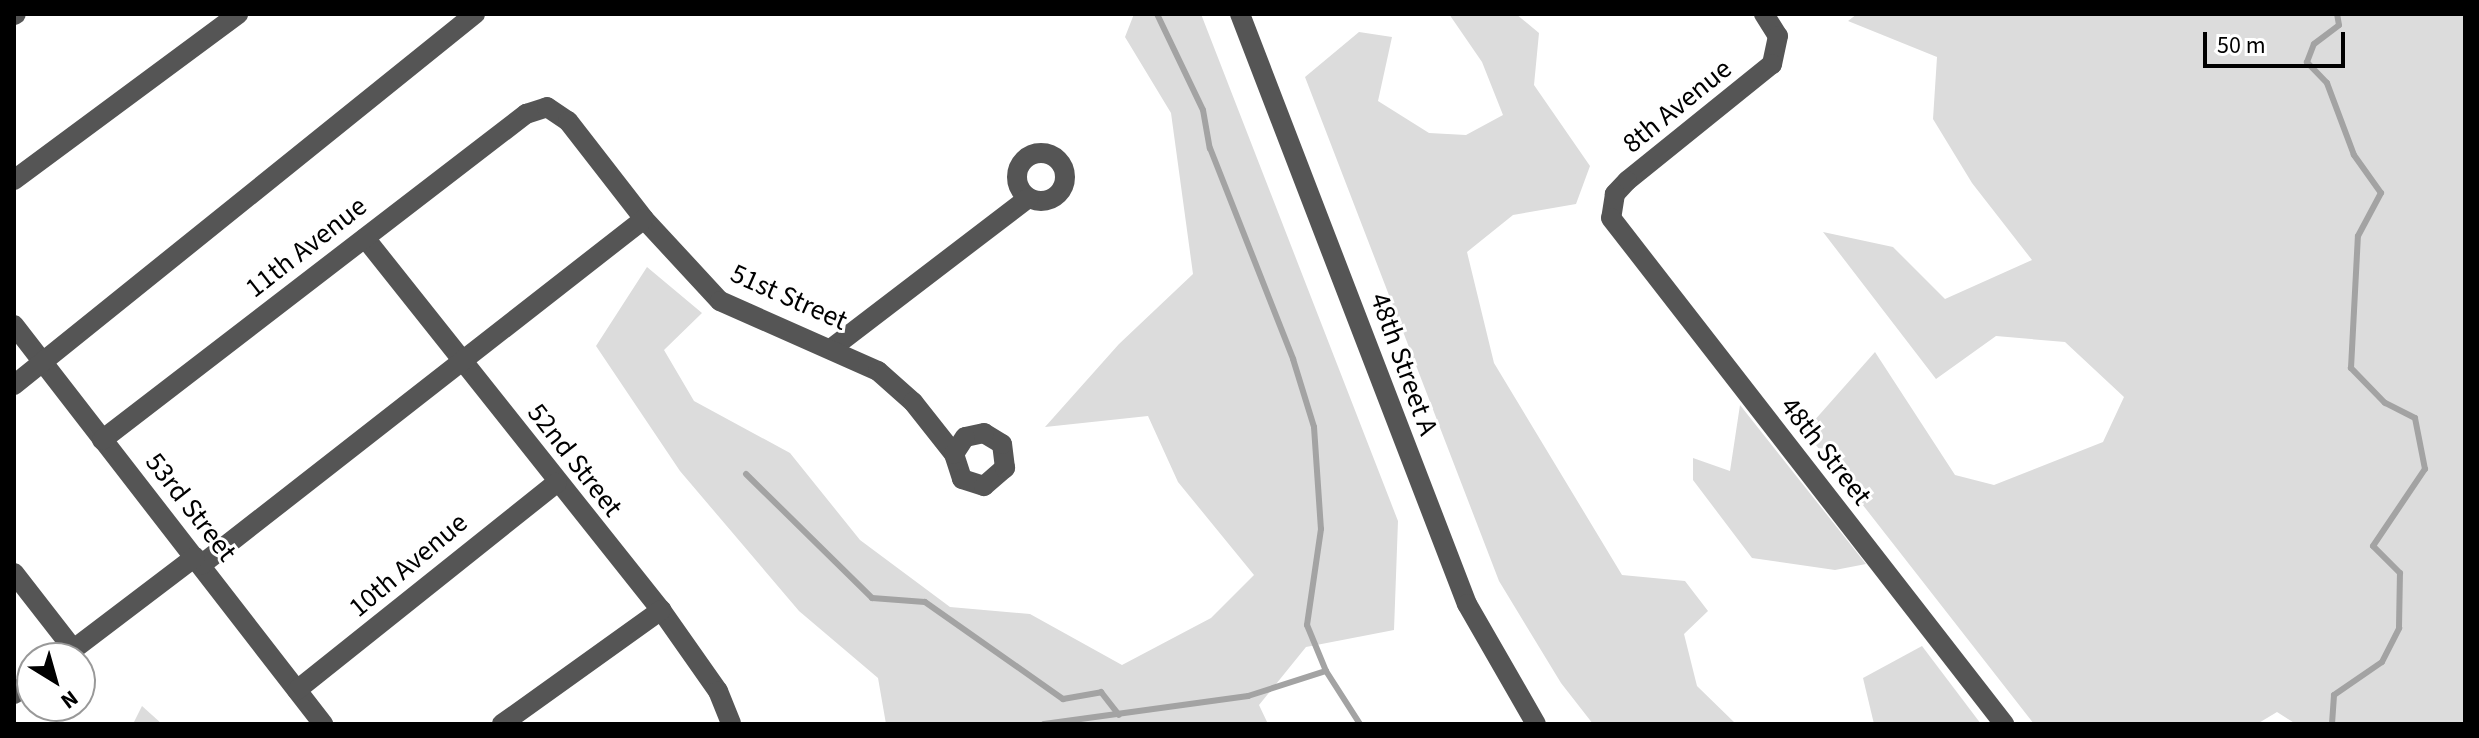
<!DOCTYPE html>
<style>
body{margin:0}
#map{position:relative;width:2479px;height:738px;overflow:hidden;background:#fff;font-family:"Source Sans 3",sans-serif}
div>[style]{position:absolute}
.green>*{inset:0;background:#dcdcdc}
.stream>*{height:6px;margin:-3px;padding:0 3px;transform-origin:3px;border-radius:3px;background:#a3a3a3}
.minor>*{height:20px;margin:-10px;padding:0 10px;transform-origin:10px;border-radius:10px;background:#555}
.minor>.ring{margin:-10px;padding:0;box-sizing:content-box;background:none;border:20px solid #555;border-radius:50%}
span{translate:-50% -50%;white-space:nowrap;text-align:center;line-height:1.15;-webkit-text-stroke:6px #fff;paint-order:stroke}
.street-label{font-size:28px;color:#000}
.frame{position:absolute;inset:0;border:16px solid #000;pointer-events:none}
.north{position:absolute;left:16px;top:642px;width:80px;height:80px;box-sizing:border-box;background:#fff;border:2px solid #999;border-radius:50%;rotate:143deg;font-size:22px;font-weight:700;line-height:32px;text-align:center;color:#000}
.north::after{content:'';display:block;margin:auto;width:28px;height:36px;background:#000;clip-path:polygon(50% 0,100% 100%,50% 72%,0 100%)}
.scale{position:absolute;left:2203px;top:32px;width:142px;height:36px;box-sizing:border-box;border:4px solid #000;border-top:0;padding-left:10px;font-size:24px;line-height:28px;white-space:nowrap;color:#000;-webkit-text-stroke:6px #fff;paint-order:stroke}
</style>
<div id="map">
<div class="green">
<div style="clip-path:polygon(1134px 14px,1201px 14px,1398px 521px,1394px 630px,1306px 647px,1259px 705px,1268px 724px,886px 724px,878px 678px,799px 611px,680px 471px,596px 346px,647px 267px,702px 313px,664px 350px,694px 401px,790px 453px,860px 540px,950px 607px,1030px 614px,1122px 665px,1211px 618px,1254px 575px,1178px 482px,1148px 416px,1045px 427px,1119px 344px,1193px 274px,1171px 113px,1125px 37px)"></div>
<div style="clip-path:polygon(1449px 14px,1516px 14px,1539px 33px,1534px 85px,1590px 166px,1576px 204px,1513px 215px,1467px 252px,1494px 363px,1622px 575px,1685px 581px,1708px 611px,1684px 634px,1697px 686px,1736px 724px,1593px 724px,1561px 683px,1499px 581px,1305px 77px,1359px 32px,1392px 37px,1378px 101px,1429px 133px,1466px 135px,1503px 115px,1482px 62px)"></div>
<div style="clip-path:polygon(1857px 14px,2465px 14px,2465px 724px,2296px 724px,2277px 712px,2257px 724px,2034px 724px,1805px 431px,1875px 352px,1955px 475px,1994px 485px,2103px 442px,2124px 397px,2065px 342px,1996px 336px,1936px 379px,1823px 232px,1893px 247px,1945px 299px,2032px 260px,1972px 183px,1933px 119px,1937px 57px,1848px 21px)"></div>
<div style="clip-path:polygon(1740px 405px,1866px 564px,1835px 570px,1752px 558px,1693px 480px,1693px 458px,1730px 471px)"></div>
<div style="clip-path:polygon(1922px 646px,1981px 724px,1874px 724px,1863px 678px)"></div>
<div style="clip-path:polygon(142px 706px,162px 724px,133px 724px)"></div>
</div>
<div class="stream">
<div style="left:1157px;top:14px;width:106px;rotate:64.4deg"></div>
<div style="left:1203px;top:110px;width:39px;rotate:80deg"></div>
<div style="left:1210px;top:148px;width:227px;rotate:68.5deg"></div>
<div style="left:1293px;top:359px;width:71px;rotate:72.8deg"></div>
<div style="left:1314px;top:427px;width:102px;rotate:86.1deg"></div>
<div style="left:1321px;top:529px;width:97px;rotate:98.3deg"></div>
<div style="left:1307px;top:625px;width:50px;rotate:67.6deg"></div>
<div style="left:1326px;top:671px;width:63px;rotate:57.3deg"></div>
<div style="left:746px;top:474px;width:177px;rotate:44.5deg"></div>
<div style="left:872px;top:598px;width:53px;rotate:4.3deg"></div>
<div style="left:925px;top:602px;width:169px;rotate:35.1deg"></div>
<div style="left:1063px;top:699px;width:39px;rotate:-10deg"></div>
<div style="left:1101px;top:692px;width:29px;rotate:52deg"></div>
<div style="left:1044px;top:724px;width:206px;rotate:-7.8deg"></div>
<div style="left:1248px;top:696px;width:82px;rotate:-17.8deg"></div>
<div style="left:2332px;top:724px;width:29px;rotate:-86deg"></div>
<div style="left:2334px;top:695px;width:58px;rotate:-34.5deg"></div>
<div style="left:2382px;top:662px;width:38px;rotate:-63deg"></div>
<div style="left:2399px;top:628px;width:55px;rotate:-89deg"></div>
<div style="left:2400px;top:573px;width:38px;rotate:-135deg"></div>
<div style="left:2373px;top:546px;width:93px;rotate:-56deg"></div>
<div style="left:2425px;top:469px;width:52px;rotate:-101.1deg"></div>
<div style="left:2415px;top:418px;width:34px;rotate:-153deg"></div>
<div style="left:2385px;top:403px;width:49px;rotate:-134.2deg"></div>
<div style="left:2351px;top:368px;width:132px;rotate:-87deg"></div>
<div style="left:2358px;top:236px;width:49px;rotate:-61.9deg"></div>
<div style="left:2381px;top:193px;width:47px;rotate:-125.4deg"></div>
<div style="left:2354px;top:155px;width:77px;rotate:-110.6deg"></div>
<div style="left:2327px;top:83px;width:29px;rotate:-134deg"></div>
<div style="left:2307px;top:62px;width:19px;rotate:-69deg"></div>
<div style="left:2314px;top:44px;width:31px;rotate:-37deg"></div>
<div style="left:2339px;top:25px;width:11px;rotate:-100deg"></div>
</div>
<div class="minor">
<div style="left:1240px;top:14px;width:632px;rotate:68.96deg"></div>
<div style="left:1467px;top:604px;width:138px;rotate:60.1deg"></div>
<div style="left:1764px;top:14px;width:26px;rotate:58deg"></div>
<div style="left:1778px;top:36px;width:29px;rotate:102deg"></div>
<div style="left:1772px;top:64px;width:186px;rotate:141.1deg"></div>
<div style="left:1627px;top:181px;width:18px;rotate:133deg"></div>
<div style="left:1615px;top:194px;width:24px;rotate:99deg"></div>
<div style="left:1611px;top:218px;width:641px;rotate:52.16deg"></div>
<div style="left:14px;top:15px;width:2px;rotate:-27deg"></div>
<div class="ring" style="left:1017px;top:153px;width:28px;height:28px"></div>
<div style="left:14px;top:180px;width:279px;rotate:-36.5deg"></div>
<div style="left:365px;top:238px;width:475px;rotate:51.5deg"></div>
<div style="left:661px;top:610px;width:99px;rotate:54.9deg"></div>
<div style="left:718px;top:691px;width:35px;rotate:68deg"></div>
<div style="left:14px;top:325px;width:505px;rotate:52.24deg"></div>
<div style="left:832px;top:348px;width:247px;rotate:-37.4deg"></div>
<div style="left:14px;top:385px;width:592px;rotate:-38.83deg"></div>
<div style="left:102px;top:440px;width:535px;rotate:-37.56deg"></div>
<div style="left:526px;top:114px;width:22px;rotate:-18deg"></div>
<div style="left:547px;top:107px;width:25px;rotate:34deg"></div>
<div style="left:568px;top:121px;width:124px;rotate:52.2deg"></div>
<div style="left:644px;top:219px;width:112px;rotate:47.2deg"></div>
<div style="left:720px;top:301px;width:173px;rotate:23.9deg"></div>
<div style="left:878px;top:371px;width:47px;rotate:41.5deg"></div>
<div style="left:913px;top:402px;width:66px;rotate:51.7deg"></div>
<div style="left:954px;top:454px;width:26px;rotate:72deg"></div>
<div style="left:962px;top:479px;width:23px;rotate:18deg"></div>
<div style="left:984px;top:486px;width:28px;rotate:-41deg"></div>
<div style="left:1005px;top:468px;width:24px;rotate:-97deg"></div>
<div style="left:1002px;top:444px;width:21px;rotate:-149deg"></div>
<div style="left:984px;top:433px;width:19px;rotate:168deg"></div>
<div style="left:965px;top:437px;width:20px;rotate:123deg"></div>
<div style="left:201px;top:565px;width:562px;rotate:-37.99deg"></div>
<div style="left:14px;top:573px;width:98px;rotate:52.1deg"></div>
<div style="left:62px;top:658px;width:167px;rotate:-37.2deg"></div>
<div style="left:297px;top:690px;width:332px;rotate:-38.6deg"></div>
<div style="left:14px;top:694px;width:23px;rotate:-38deg"></div>
<div style="left:502px;top:724px;width:196px;rotate:-35.6deg"></div>
</div>
<div class="street-label">
<span style="left:1677px;top:106px;rotate:-39deg">8th Avenue</span>
<span style="left:306px;top:247px;rotate:-38deg">11th Avenue</span>
<span style="left:789px;top:297px;rotate:24deg">51st Street</span>
<span style="left:1404px;top:364px;rotate:70deg">48th Street A</span>
<span style="left:1826px;top:451px;rotate:52deg">48th Street</span>
<span style="left:575px;top:460px;rotate:52deg">52nd Street</span>
<span style="left:191px;top:507px;rotate:52deg">53rd Street</span>
<span style="left:408px;top:565px;rotate:-40deg">10th Avenue</span>
</div>
<div class="frame"></div>
<div class="north">N</div>
<div class="scale">50 m</div>
</div>
